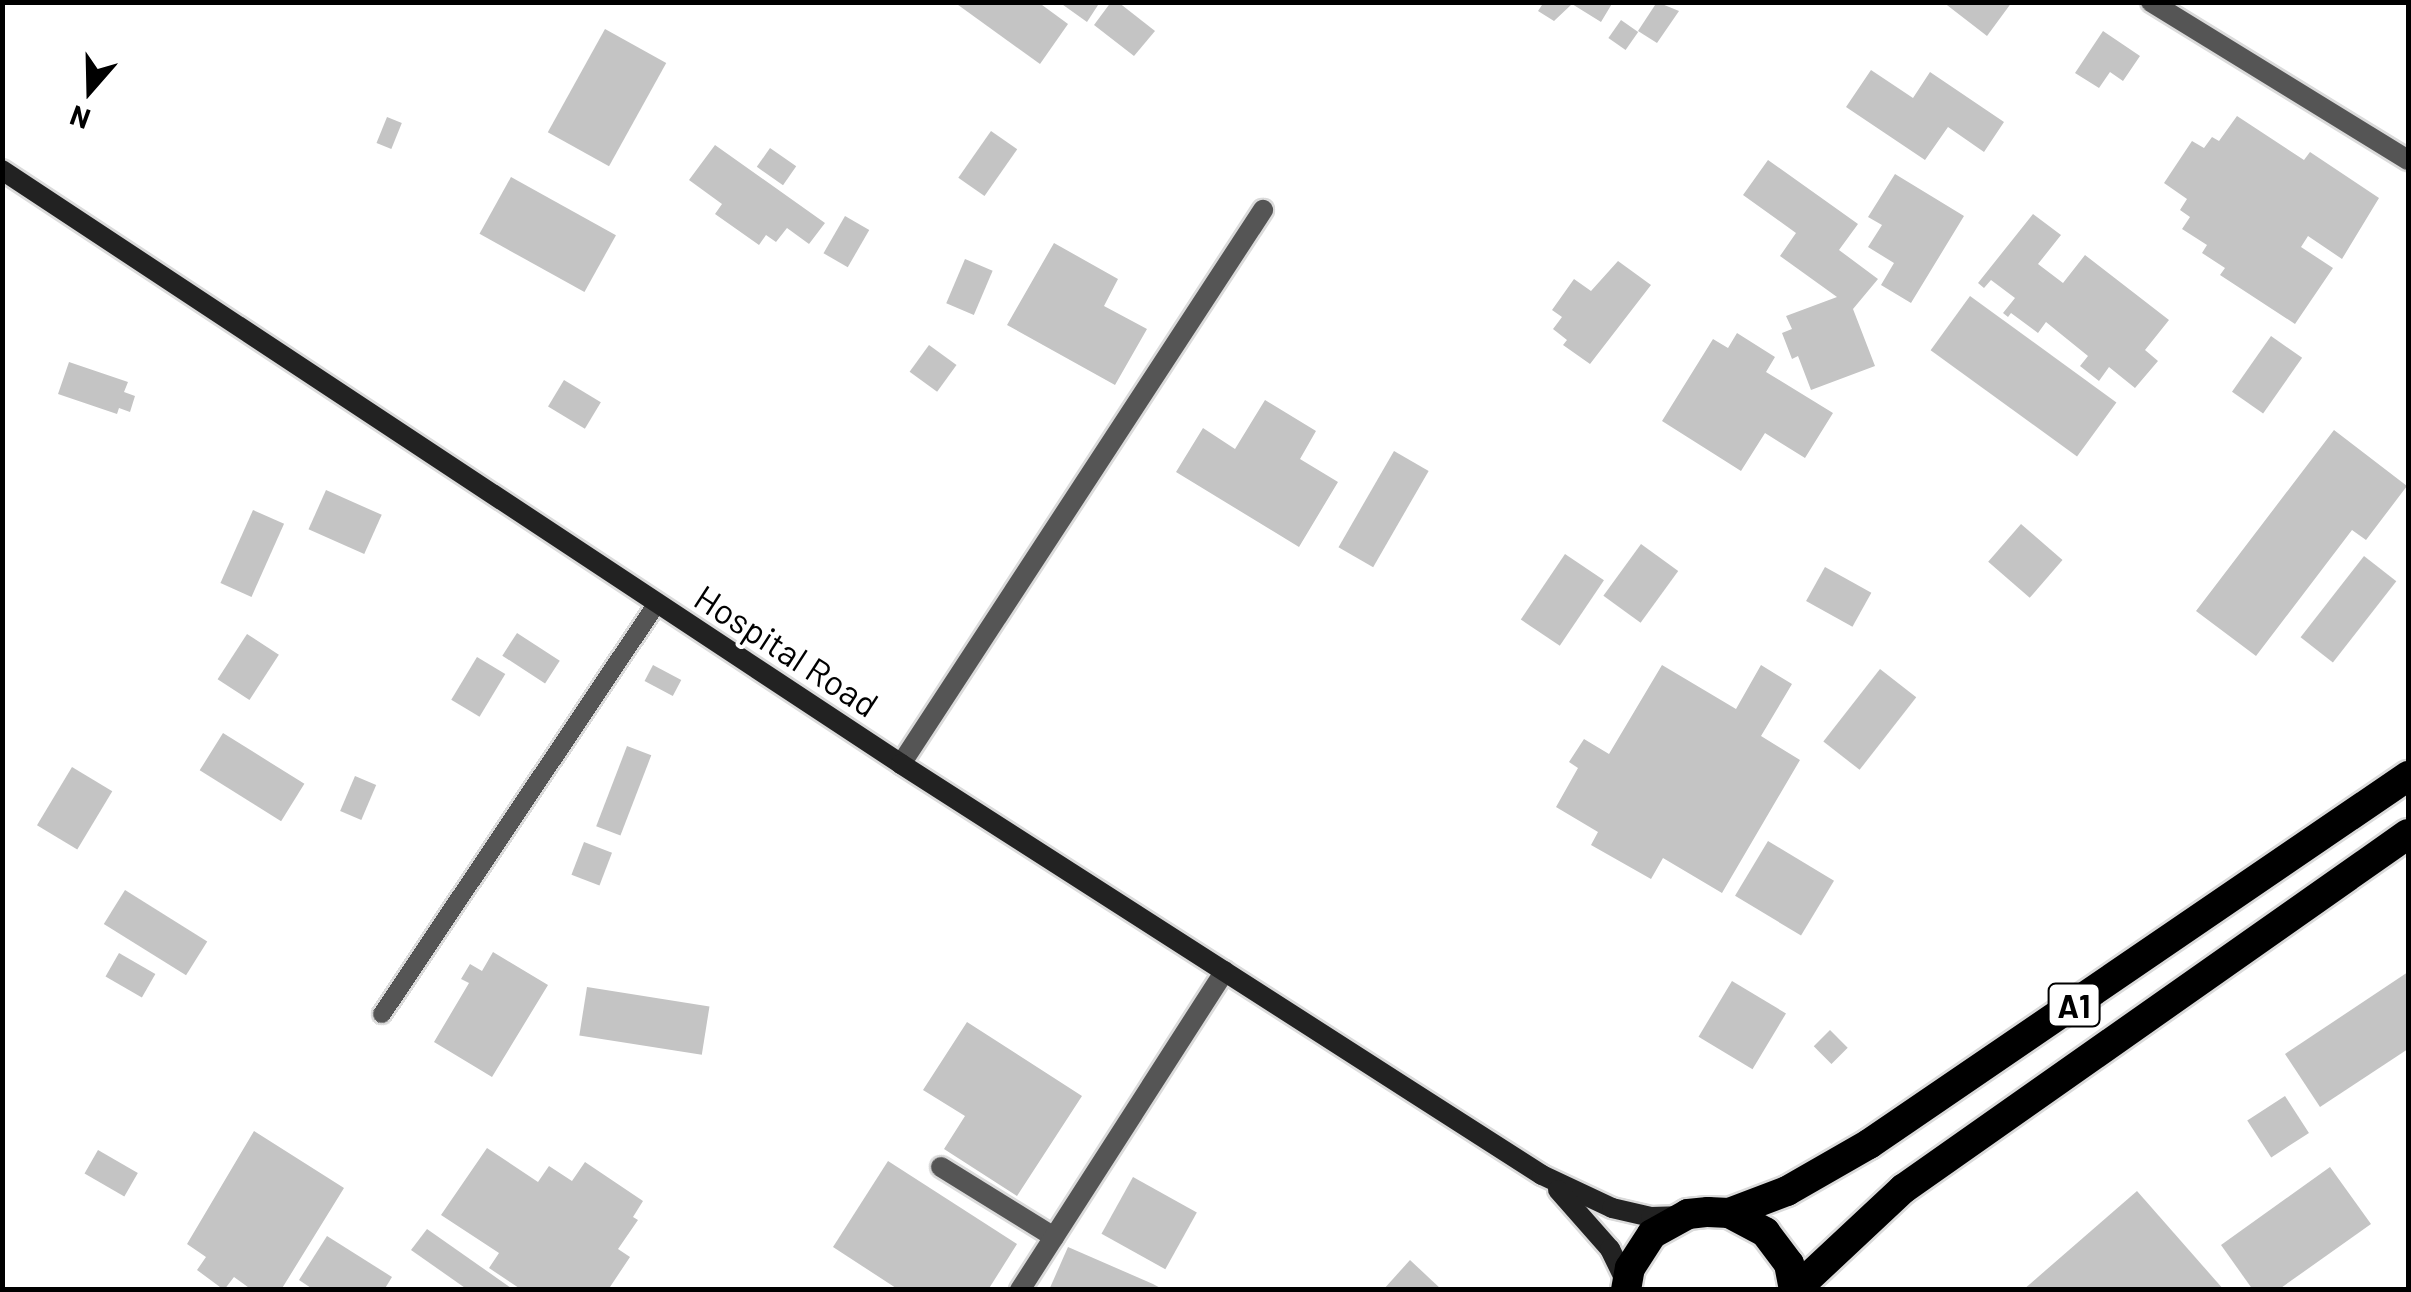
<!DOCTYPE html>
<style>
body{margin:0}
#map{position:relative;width:2411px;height:1292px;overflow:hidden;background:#fff;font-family:Barlow,sans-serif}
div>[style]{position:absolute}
.building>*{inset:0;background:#c4c4c4;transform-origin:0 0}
.roads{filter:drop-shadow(2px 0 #dbdbdb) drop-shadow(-2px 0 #dbdbdb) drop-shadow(0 2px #dbdbdb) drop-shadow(0 -2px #dbdbdb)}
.lane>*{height:18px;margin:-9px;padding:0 9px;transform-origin:9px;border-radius:9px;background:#555}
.street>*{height:20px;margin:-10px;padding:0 10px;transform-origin:10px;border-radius:10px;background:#555}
.secondary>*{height:20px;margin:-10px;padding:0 10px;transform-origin:10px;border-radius:10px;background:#222}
.highway>*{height:30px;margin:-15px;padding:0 15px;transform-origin:15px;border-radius:15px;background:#000}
span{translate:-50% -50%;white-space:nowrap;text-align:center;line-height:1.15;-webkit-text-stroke:8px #fff;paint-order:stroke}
.shield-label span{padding:2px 8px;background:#fff;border:2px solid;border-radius:8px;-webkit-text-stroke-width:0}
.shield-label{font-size:32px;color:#000;font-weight:700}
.street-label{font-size:35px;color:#000}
.frame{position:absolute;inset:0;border:5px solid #000;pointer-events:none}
.north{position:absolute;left:40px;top:40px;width:100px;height:100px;-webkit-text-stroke:8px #fff;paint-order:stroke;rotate:200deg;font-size:28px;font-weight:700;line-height:40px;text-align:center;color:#000}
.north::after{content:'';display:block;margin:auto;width:35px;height:45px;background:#000;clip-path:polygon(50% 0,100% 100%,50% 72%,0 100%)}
</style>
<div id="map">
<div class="building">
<div style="clip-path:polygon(954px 2px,1038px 2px,1068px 24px,1040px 64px)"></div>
<div style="clip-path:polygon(1059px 2px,1100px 2px,1087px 22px)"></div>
<div style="clip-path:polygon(1111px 2px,1118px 2px,1155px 31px,1134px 56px,1094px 25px)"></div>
<div style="clip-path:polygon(1537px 2px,1613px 2px,1601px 22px,1572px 4px,1554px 21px,1538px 11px,1542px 5px)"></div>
<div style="clip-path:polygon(1657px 2px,1679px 11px,1657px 43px,1638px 31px)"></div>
<div style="clip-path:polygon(1943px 2px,2012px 2px,1987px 36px)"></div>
<div style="left:1621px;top:20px;width:21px;height:22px;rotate:35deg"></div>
<div style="left:605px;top:29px;width:70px;height:118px;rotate:29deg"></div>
<div style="clip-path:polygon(2103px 31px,2140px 56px,2123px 81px,2110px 72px,2099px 88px,2075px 73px)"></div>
<div style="clip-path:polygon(1871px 70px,1913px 98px,1930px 72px,2004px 122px,1984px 152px,1948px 127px,1925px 160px,1846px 107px)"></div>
<div style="clip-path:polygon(2237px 116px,2304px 160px,2310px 152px,2379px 198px,2342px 259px,2308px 236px,2301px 247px,2333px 268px,2295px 324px,2220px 275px,2225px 268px,2202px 253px,2207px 245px,2182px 229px,2190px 217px,2180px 210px,2187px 199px,2164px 183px,2192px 141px,2204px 148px,2212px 137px,2219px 141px)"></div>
<div style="left:387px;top:117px;width:16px;height:28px;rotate:22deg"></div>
<div style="left:991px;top:131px;width:32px;height:57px;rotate:35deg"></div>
<div style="clip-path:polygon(715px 145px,825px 223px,809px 244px,787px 228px,776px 242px,766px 235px,759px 245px,715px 214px,722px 204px,689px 180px)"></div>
<div style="left:770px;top:148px;width:32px;height:23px;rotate:35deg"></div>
<div style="clip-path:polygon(1768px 160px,1858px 224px,1839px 250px,1878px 279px,1853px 309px,1875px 366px,1811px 390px,1798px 356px,1792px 359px,1782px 333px,1792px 329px,1786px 316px,1837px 297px,1780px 256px,1796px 233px,1743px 195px)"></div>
<div style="clip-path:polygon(1895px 174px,1964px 216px,1911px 303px,1881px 285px,1894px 263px,1868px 247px,1882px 225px,1868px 217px)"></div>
<div style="left:511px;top:177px;width:120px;height:65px;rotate:29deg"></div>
<div style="clip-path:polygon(2033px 214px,2061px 235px,2038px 264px,2063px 283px,2085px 255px,2169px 320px,2145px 350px,2158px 361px,2135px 388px,2109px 367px,2099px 381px,2080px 366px,2088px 356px,2046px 322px,2038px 333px,2011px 313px,2008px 317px,2003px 313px,2015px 298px,1991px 280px,1984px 288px,1978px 283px)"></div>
<div style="left:845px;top:216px;width:28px;height:43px;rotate:30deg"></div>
<div style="clip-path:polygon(1054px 243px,1118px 279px,1104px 306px,1147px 329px,1115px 385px,1007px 325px)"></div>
<div style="left:965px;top:259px;width:30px;height:48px;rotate:23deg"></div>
<div style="clip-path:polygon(1618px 261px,1651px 285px,1590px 364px,1563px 345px,1567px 340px,1553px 329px,1562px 317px,1552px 310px,1574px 279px,1591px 291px)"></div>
<div style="left:1970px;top:296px;width:181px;height:67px;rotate:36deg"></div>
<div style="clip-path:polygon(1737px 333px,1775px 357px,1766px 372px,1833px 413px,1805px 458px,1765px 433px,1741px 471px,1662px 421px,1713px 339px,1728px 348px)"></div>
<div style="left:2271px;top:336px;width:38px;height:68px;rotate:35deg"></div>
<div style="left:929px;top:345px;width:34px;height:33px;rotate:36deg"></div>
<div style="clip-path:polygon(69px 362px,128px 382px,124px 392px,135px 396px,130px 412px,119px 408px,117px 414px,58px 394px)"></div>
<div style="left:564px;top:380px;width:43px;height:31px;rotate:31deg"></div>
<div style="clip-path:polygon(1265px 400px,1316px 431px,1300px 459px,1338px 482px,1299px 547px,1176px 472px,1203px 428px,1235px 449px)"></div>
<div style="clip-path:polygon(2334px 430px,2407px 486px,2366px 540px,2352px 530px,2256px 656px,2196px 611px)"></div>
<div style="left:1394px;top:451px;width:40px;height:111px;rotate:30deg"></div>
<div style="left:326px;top:490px;width:61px;height:43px;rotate:24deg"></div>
<div style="left:253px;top:510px;width:34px;height:80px;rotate:24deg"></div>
<div style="left:2021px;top:524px;width:55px;height:50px;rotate:41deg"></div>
<div style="left:1641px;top:544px;width:46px;height:64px;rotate:36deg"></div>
<div style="left:1565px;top:554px;width:47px;height:79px;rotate:34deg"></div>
<div style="left:2364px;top:556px;width:41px;height:103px;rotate:38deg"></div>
<div style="left:1825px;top:567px;width:53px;height:39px;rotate:29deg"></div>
<div style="left:517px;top:633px;width:51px;height:27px;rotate:33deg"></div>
<div style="left:247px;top:634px;width:38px;height:54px;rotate:33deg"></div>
<div style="left:477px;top:657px;width:33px;height:50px;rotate:31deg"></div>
<div style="left:653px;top:665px;width:32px;height:18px;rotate:28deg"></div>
<div style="clip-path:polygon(1662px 665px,1736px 709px,1761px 665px,1792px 684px,1761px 736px,1800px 760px,1722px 893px,1663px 858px,1651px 879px,1591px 845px,1598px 832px,1556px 807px,1578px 768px,1569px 762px,1584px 739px,1609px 754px)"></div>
<div style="left:1880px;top:669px;width:46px;height:92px;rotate:38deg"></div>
<div style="left:223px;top:733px;width:96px;height:44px;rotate:32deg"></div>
<div style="left:627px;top:746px;width:26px;height:86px;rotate:21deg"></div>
<div style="left:72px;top:767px;width:47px;height:68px;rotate:31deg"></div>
<div style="left:355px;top:776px;width:23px;height:38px;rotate:23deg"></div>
<div style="left:1768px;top:841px;width:77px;height:64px;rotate:31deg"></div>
<div style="left:584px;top:842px;width:30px;height:35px;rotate:21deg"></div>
<div style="left:125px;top:890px;width:97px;height:40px;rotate:32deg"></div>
<div style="clip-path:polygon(493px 952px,548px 985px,492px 1077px,434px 1042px,469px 983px,461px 979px,470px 964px,482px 971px)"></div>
<div style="left:119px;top:953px;width:42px;height:27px;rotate:30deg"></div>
<div style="clip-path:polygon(2408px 972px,2408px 1049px,2320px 1107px,2285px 1054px)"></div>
<div style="left:1732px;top:981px;width:63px;height:65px;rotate:31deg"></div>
<div style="left:587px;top:987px;width:124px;height:49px;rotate:9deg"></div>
<div style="clip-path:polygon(967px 1022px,1082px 1096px,1017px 1196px,944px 1149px,965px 1116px,923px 1090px)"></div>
<div style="left:1830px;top:1030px;width:25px;height:23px;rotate:45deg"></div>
<div style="left:2285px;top:1096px;width:44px;height:45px;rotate:57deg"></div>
<div style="clip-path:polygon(254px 1131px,344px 1188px,281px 1290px,252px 1290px,234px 1277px,224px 1290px,197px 1270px,206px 1257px,187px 1244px)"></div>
<div style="clip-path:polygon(487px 1148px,538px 1182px,549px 1166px,572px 1181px,585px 1162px,643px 1201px,633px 1217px,638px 1220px,618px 1249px,630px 1257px,608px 1290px,522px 1290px,489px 1268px,499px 1253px,441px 1215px)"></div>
<div style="left:98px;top:1150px;width:46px;height:27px;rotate:30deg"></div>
<div style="clip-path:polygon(888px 1161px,1017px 1244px,988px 1290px,899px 1290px,833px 1247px)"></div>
<div style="clip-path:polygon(2330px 1167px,2371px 1224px,2278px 1290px,2253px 1290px,2221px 1245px)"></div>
<div style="left:1133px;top:1177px;width:73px;height:65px;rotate:29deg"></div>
<div style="clip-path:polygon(2137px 1191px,2224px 1290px,2023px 1290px)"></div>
<div style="clip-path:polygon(427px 1229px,514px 1290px,468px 1290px,411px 1250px)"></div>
<div style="clip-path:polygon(327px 1236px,392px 1277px,384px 1290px,314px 1290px,299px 1280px)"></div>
<div style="clip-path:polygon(1068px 1247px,1153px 1284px,1164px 1290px,1049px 1290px)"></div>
<div style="clip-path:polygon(1410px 1260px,1442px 1290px,1383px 1290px)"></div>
</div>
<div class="roads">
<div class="lane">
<div style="left:382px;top:1014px;width:495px;rotate:-56.2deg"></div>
</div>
<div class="street">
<div style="left:2151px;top:2px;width:302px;rotate:31.6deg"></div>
<div style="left:901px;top:764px;width:662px;rotate:-56.84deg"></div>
<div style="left:941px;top:1167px;width:133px;rotate:31.8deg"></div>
<div style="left:1020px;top:1290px;width:379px;rotate:-57.3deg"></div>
</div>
<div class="secondary">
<div style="left:2px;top:170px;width:1078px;rotate:33.45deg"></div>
<div style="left:901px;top:764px;width:761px;rotate:32.67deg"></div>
<div style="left:1542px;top:1175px;width:77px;rotate:25.2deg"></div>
<div style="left:1612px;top:1208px;width:40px;rotate:13deg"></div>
<div style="left:1651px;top:1217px;width:25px;rotate:-2deg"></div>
<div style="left:1558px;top:1190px;width:79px;rotate:48.6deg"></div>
<div style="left:1610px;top:1249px;width:37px;rotate:64deg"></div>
</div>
<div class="highway">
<div style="left:1729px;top:1213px;width:62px;rotate:-20.8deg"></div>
<div style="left:1787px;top:1191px;width:95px;rotate:-29.8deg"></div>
<div style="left:1869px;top:1144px;width:653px;rotate:-34.32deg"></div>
<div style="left:1626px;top:1290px;width:22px;rotate:-80deg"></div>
<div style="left:1630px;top:1268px;width:40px;rotate:-57.1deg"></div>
<div style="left:1652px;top:1234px;width:41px;rotate:-29.1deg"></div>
<div style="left:1688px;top:1214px;width:20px;rotate:-6deg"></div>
<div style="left:1708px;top:1212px;width:21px;rotate:3deg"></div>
<div style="left:1729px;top:1213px;width:41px;rotate:27.8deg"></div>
<div style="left:1765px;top:1232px;width:40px;rotate:53deg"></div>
<div style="left:1789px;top:1264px;width:26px;rotate:79deg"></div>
<div style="left:1795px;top:1290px;width:148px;rotate:-43.1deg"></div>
<div style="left:1903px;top:1189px;width:617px;rotate:-35.11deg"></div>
</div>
</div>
<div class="shield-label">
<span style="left:2074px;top:1005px">A1</span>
</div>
<div class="street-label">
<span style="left:787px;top:650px;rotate:33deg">Hospital Road</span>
</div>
<div class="frame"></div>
<div class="north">N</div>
</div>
